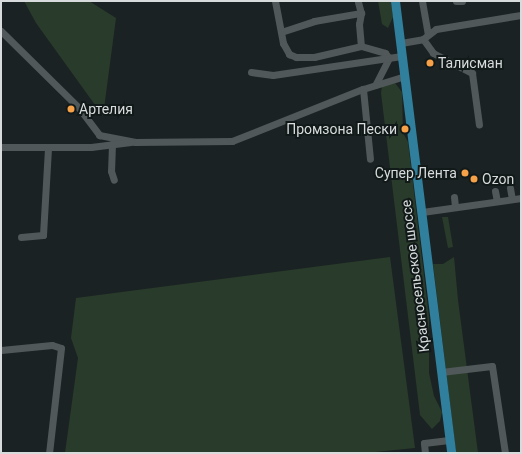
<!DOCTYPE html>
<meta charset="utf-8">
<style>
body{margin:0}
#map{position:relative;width:522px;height:454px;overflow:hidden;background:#1b2223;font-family:Roboto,sans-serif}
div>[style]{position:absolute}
.green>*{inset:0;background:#293b2b}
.minor>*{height:7px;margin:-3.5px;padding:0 3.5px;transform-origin:3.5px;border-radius:3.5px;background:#505859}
.major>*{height:9px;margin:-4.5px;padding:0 4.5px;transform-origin:4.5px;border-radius:4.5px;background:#307f9d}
.dots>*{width:11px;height:11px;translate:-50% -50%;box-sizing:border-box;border:2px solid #121919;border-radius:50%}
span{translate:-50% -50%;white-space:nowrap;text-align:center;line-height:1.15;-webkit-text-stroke:4px #121919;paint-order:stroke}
.poi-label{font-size:14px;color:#d7dbdc}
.left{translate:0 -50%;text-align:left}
.right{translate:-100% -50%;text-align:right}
.street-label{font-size:14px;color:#d7dbdc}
.frame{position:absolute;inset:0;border:2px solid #d7dbdc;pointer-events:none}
</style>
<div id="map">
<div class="green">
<div style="clip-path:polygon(24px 1px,89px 1px,116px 18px,103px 116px,36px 23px)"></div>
<div style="clip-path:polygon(378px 1px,391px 1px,393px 17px,388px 28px,382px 24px)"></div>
<div style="clip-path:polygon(395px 83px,402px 92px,403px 133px,408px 142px,429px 317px,429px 373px,434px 396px,442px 412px,440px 421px,432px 429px,420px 415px,381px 93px,382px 86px)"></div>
<div style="clip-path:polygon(442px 217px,448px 217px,453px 247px,448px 248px)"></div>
<div style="clip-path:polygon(390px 257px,415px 448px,365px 453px,65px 453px,78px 358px,71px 338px,76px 298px)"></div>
<div style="clip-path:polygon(454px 257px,458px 300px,478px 453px,456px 453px,433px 264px,443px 264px)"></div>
</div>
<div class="minor">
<div style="left:275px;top:1px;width:43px;rotate:79.2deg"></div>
<div style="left:283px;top:43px;width:13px;rotate:61deg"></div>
<div style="left:289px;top:54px;width:8px;rotate:23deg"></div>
<div style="left:296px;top:57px;width:18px"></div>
<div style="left:314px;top:57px;width:48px;rotate:-13.2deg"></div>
<div style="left:361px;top:46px;width:25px;rotate:16deg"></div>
<div style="left:385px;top:53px;width:6px;rotate:51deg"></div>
<div style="left:389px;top:58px;width:30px;rotate:117deg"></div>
<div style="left:422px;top:1px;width:34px;rotate:80deg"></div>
<div style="left:456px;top:1px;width:6px"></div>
<div style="left:358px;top:2px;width:11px;rotate:75deg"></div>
<div style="left:361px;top:13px;width:11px;rotate:100deg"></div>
<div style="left:359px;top:24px;width:22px;rotate:85deg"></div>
<div style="left:1px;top:31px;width:110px;rotate:44.6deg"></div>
<div style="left:79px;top:108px;width:34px;rotate:53deg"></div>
<div style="left:99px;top:135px;width:37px;rotate:11deg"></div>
<div style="left:135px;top:142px;width:97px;rotate:-0.6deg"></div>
<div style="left:232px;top:141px;width:141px;rotate:-21.7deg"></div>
<div style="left:363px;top:89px;width:44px;rotate:-17.2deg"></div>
<div style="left:281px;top:32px;width:35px;rotate:-18deg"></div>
<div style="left:314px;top:21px;width:48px;rotate:-9.7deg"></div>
<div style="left:423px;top:39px;width:17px;rotate:54deg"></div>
<div style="left:433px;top:53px;width:44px;rotate:27.1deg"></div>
<div style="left:472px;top:73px;width:52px;rotate:82.3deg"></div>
<div style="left:401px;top:43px;width:22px;rotate:-10deg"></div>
<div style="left:423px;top:39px;width:16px;rotate:-38deg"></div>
<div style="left:436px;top:29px;width:86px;rotate:-9.4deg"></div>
<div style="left:251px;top:72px;width:22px;rotate:8deg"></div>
<div style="left:273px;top:75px;width:130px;rotate:-8.4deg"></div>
<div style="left:363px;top:89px;width:70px;rotate:84.3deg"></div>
<div style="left:112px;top:144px;width:27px;rotate:92deg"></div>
<div style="left:111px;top:171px;width:9px;rotate:72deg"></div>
<div style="left:1px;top:147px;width:90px"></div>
<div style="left:91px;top:147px;width:40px;rotate:-7.1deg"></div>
<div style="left:510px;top:188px;width:11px;rotate:80deg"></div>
<div style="left:495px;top:191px;width:10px;rotate:79deg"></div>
<div style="left:454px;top:197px;width:10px;rotate:84deg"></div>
<div style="left:422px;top:212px;width:100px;rotate:-8deg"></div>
<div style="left:21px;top:237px;width:22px;rotate:-5deg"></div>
<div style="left:43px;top:235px;width:88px;rotate:-86.7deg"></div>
<div style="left:1px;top:350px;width:51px;rotate:-5.6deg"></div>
<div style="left:52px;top:345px;width:9px;rotate:18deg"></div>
<div style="left:61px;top:348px;width:106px;rotate:96.5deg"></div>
<div style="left:441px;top:372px;width:51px;rotate:-6.7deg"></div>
<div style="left:492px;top:366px;width:88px;rotate:81.5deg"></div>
<div style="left:425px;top:453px;width:10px;rotate:-96deg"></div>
<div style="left:424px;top:443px;width:25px;rotate:-7deg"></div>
</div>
<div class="major">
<div style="left:395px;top:1px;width:455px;rotate:82.9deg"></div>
</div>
<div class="dots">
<div style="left:430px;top:63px;background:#f7a149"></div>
<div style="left:71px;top:109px;background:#f7a149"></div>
<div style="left:405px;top:129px;background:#f7a149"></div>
<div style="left:465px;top:173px;background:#f7a149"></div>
<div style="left:474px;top:179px;background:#f7a149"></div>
</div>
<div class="poi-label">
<span class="left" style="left:438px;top:63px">Талисман</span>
<span class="left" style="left:79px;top:109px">Артелия</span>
<span class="right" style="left:397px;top:129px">Промзона Пески</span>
<span class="right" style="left:457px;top:173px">Супер Лента</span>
<span class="left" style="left:482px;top:179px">Ozon</span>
</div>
<div class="street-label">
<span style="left:415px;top:276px;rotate:-97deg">Красносельское шоссе</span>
</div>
<div class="frame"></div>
</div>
